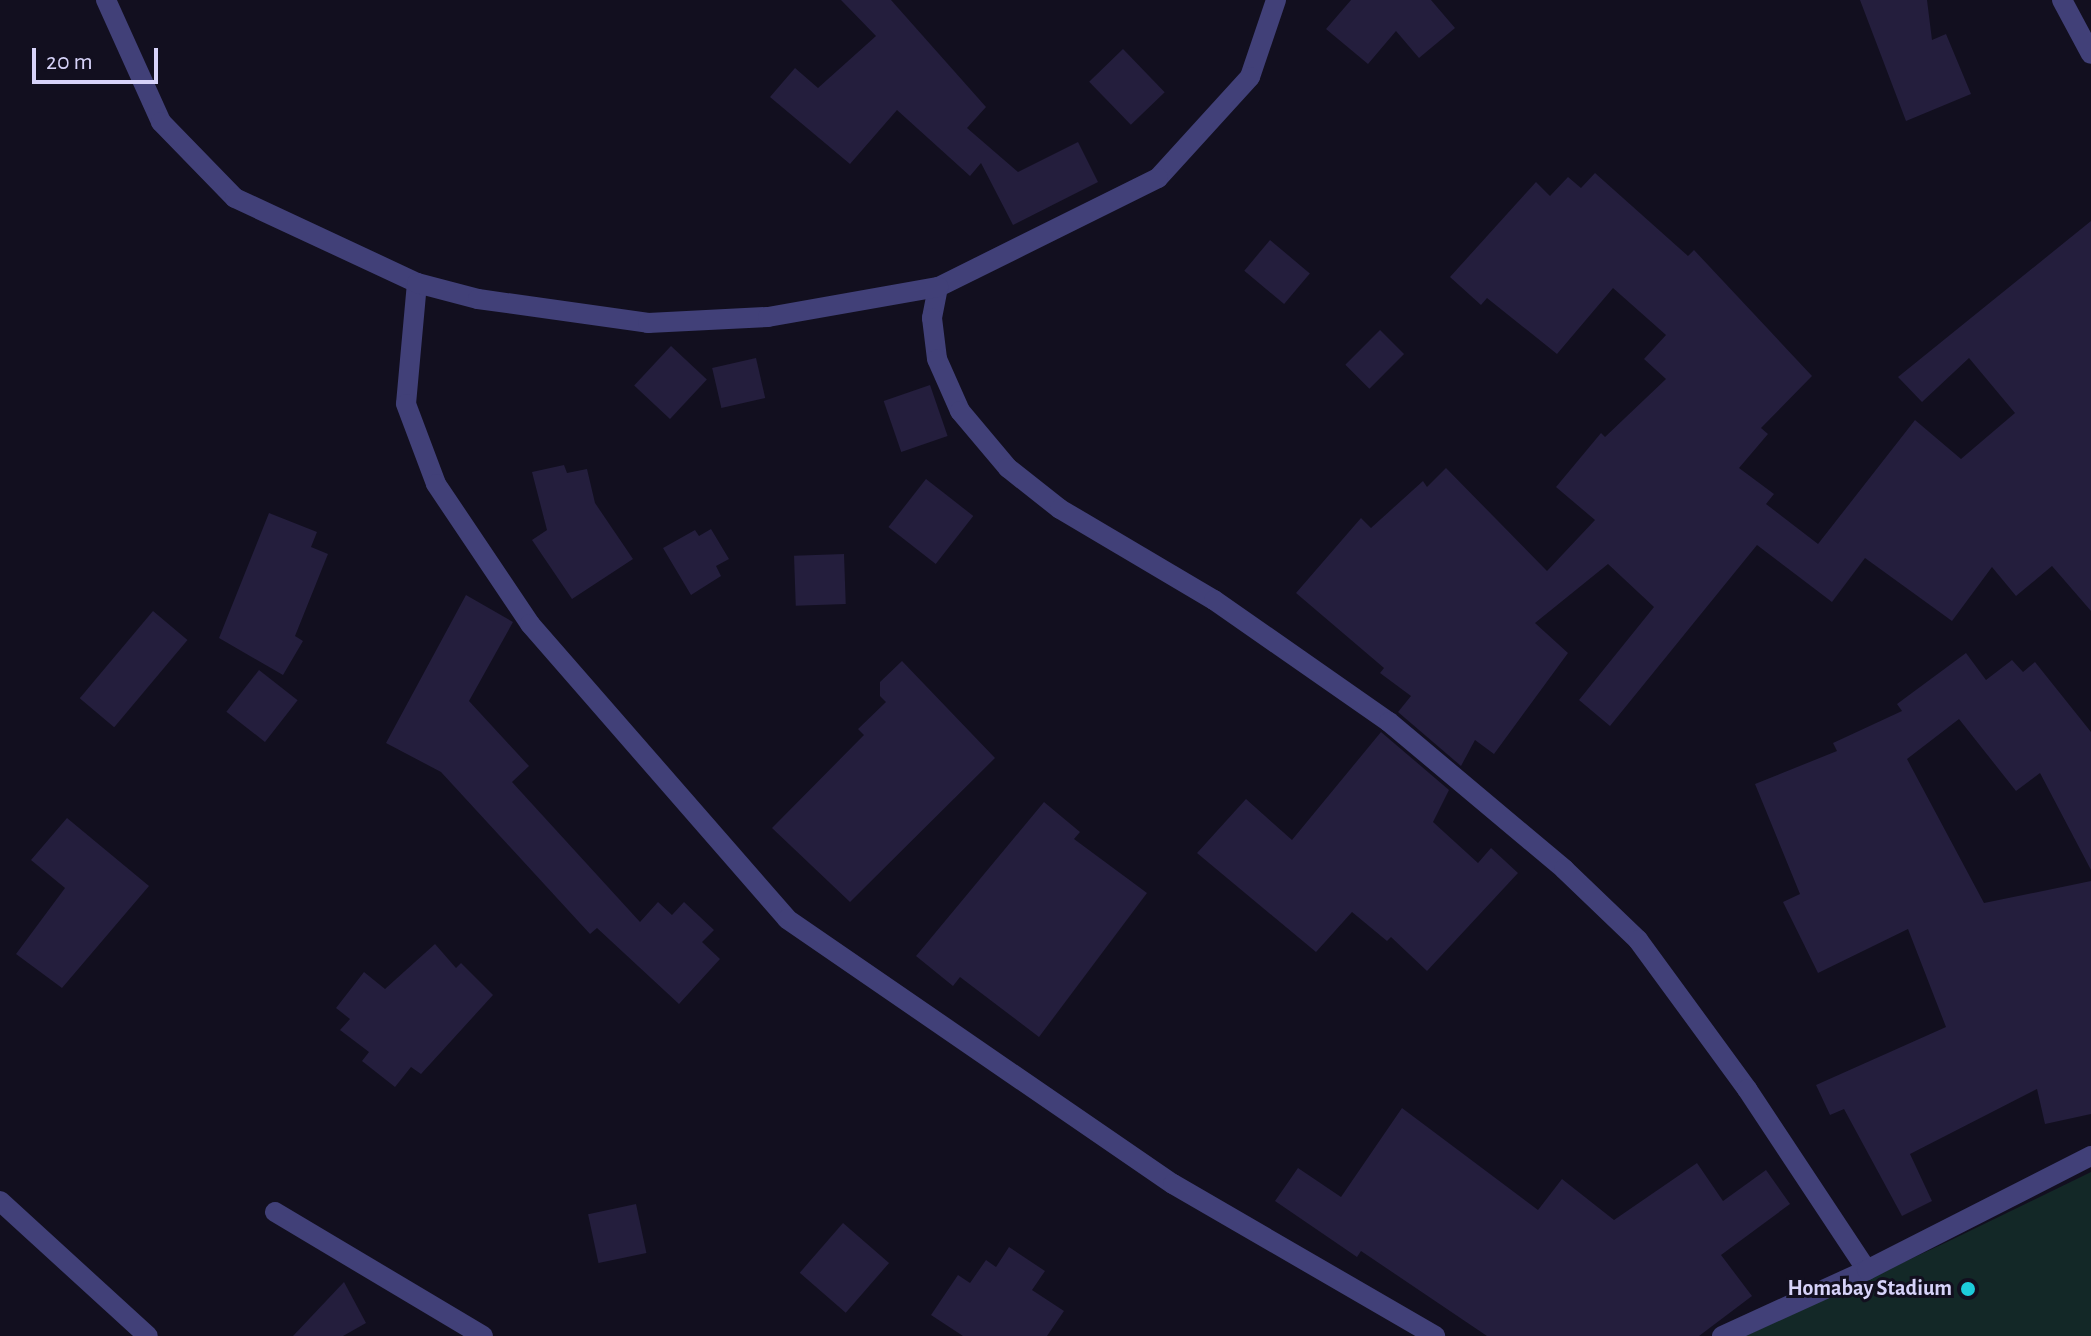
<!DOCTYPE html>
<style>
body{margin:0}
#map{position:relative;width:2091px;height:1336px;overflow:hidden;background:#120f1f;font-family:"Alegreya Sans",sans-serif}
div>[style]{position:absolute}
.green>*{inset:0;background:#132827}
.building>*{inset:0;background:#241e3d;transform-origin:0 0}
.street>*{height:20px;margin:-10px;padding:0 10px;transform-origin:10px;border-radius:10px;background:#414078}
.dots>*{width:22px;height:22px;translate:-50% -50%;box-sizing:border-box;border:4px solid #120f1f;border-radius:50%}
span{translate:-50% -50%;white-space:nowrap;text-align:center;line-height:1.15;-webkit-text-stroke:6px #120f1f;paint-order:stroke}
.poi-label{font-size:22px;color:#d7d3f9;font-weight:700}
.right{translate:-100% -50%;text-align:right}
.scale{position:absolute;left:32px;top:48px;width:126px;height:36px;box-sizing:border-box;border:4px solid #d7d3f9;border-top:0;padding-left:10px;font-size:24px;line-height:28px;white-space:nowrap;color:#d7d3f9;-webkit-text-stroke:6px #120f1f;paint-order:stroke}
</style>
<div id="map">
<div class="green">
<div style="clip-path:polygon(2091px 1172px,2091px 1336px,1745px 1336px,1947px 1242px)"></div>
</div>
<div class="building">
<div style="clip-path:polygon(841px 0,891px 0,986px 107px,967px 128px,1018px 172px,1078px 142px,1098px 182px,1013px 225px,981px 163px,970px 176px,897px 110px,850px 164px,770px 97px,795px 68px,818px 88px,876px 36px)"></div>
<div style="clip-path:polygon(1351px 0,1431px 0,1455px 28px,1419px 58px,1396px 31px,1368px 64px,1326px 29px)"></div>
<div style="clip-path:polygon(1860px 0,1927px 0,1932px 40px,1946px 34px,1971px 94px,1906px 121px)"></div>
<div style="left:1123px;top:49px;width:60px;height:47px;rotate:46deg"></div>
<div style="clip-path:polygon(1595px 173px,1688px 256px,1694px 250px,1812px 376px,1761px 428px,1768px 434px,1739px 468px,1774px 494px,1766px 504px,1818px 544px,1915px 420px,1961px 459px,2015px 413px,1969px 358px,1922px 402px,1898px 377px,2091px 221px,2091px 611px,2052px 566px,2016px 596px,1992px 567px,1952px 621px,1865px 558px,1832px 602px,1757px 545px,1610px 726px,1579px 700px,1654px 607px,1608px 564px,1535px 623px,1568px 653px,1494px 754px,1475px 740px,1461px 766px,1398px 712px,1411px 696px,1380px 673px,1384px 668px,1296px 593px,1361px 518px,1371px 528px,1423px 481px,1427px 487px,1446px 468px,1547px 571px,1595px 520px,1556px 487px,1601px 433px,1605px 437px,1666px 379px,1644px 359px,1666px 335px,1613px 288px,1557px 354px,1487px 298px,1481px 305px,1450px 277px,1536px 182px,1550px 196px,1568px 177px,1581px 188px)"></div>
<div style="left:1270px;top:240px;width:52px;height:40px;rotate:40deg"></div>
<div style="left:1380px;top:330px;width:34px;height:49px;rotate:45deg"></div>
<div style="left:671px;top:346px;width:49px;height:54px;rotate:43deg"></div>
<div style="left:756px;top:358px;width:41px;height:45px;rotate:77deg"></div>
<div style="left:930px;top:385px;width:54px;height:49px;rotate:71deg"></div>
<div style="clip-path:polygon(564px 465px,567px 473px,587px 469px,595px 503px,633px 559px,572px 599px,532px 540px,547px 530px,532px 472px)"></div>
<div style="left:926px;top:479px;width:60px;height:61px;rotate:38deg"></div>
<div style="clip-path:polygon(269px 513px,317px 532px,311px 547px,328px 554px,295px 636px,303px 641px,283px 675px,219px 638px)"></div>
<div style="clip-path:polygon(711px 529px,729px 559px,716px 566px,721px 576px,691px 595px,663px 548px,695px 530px,699px 536px)"></div>
<div style="left:844px;top:554px;width:50px;height:50px;rotate:88deg"></div>
<div style="clip-path:polygon(466px 595px,513px 622px,469px 701px,529px 766px,512px 782px,640px 922px,658px 902px,672px 915px,684px 902px,714px 930px,702px 942px,720px 959px,679px 1004px,597px 928px,590px 934px,441px 772px,386px 743px)"></div>
<div style="left:153px;top:611px;width:45px;height:114px;rotate:40deg"></div>
<div style="clip-path:polygon(1966px 653px,1986px 680px,2012px 660px,2023px 672px,2035px 662px,2091px 732px,2091px 870px,2040px 773px,2016px 791px,1959px 719px,1907px 759px,1984px 903px,2091px 881px,2091px 1114px,2045px 1124px,2037px 1089px,1910px 1154px,1932px 1201px,1902px 1216px,1844px 1109px,1830px 1115px,1816px 1085px,1946px 1027px,1908px 929px,1818px 973px,1783px 902px,1800px 894px,1755px 784px,1837px 751px,1833px 743px,1902px 711px,1897px 704px)"></div>
<div style="clip-path:polygon(902px 661px,995px 758px,850px 902px,772px 828px,864px 735px,858px 729px,886px 702px,880px 696px,880px 682px)"></div>
<div style="left:259px;top:670px;width:49px;height:53px;rotate:38deg"></div>
<div style="clip-path:polygon(1381px 732px,1449px 790px,1433px 822px,1478px 863px,1491px 848px,1518px 873px,1427px 971px,1391px 937px,1387px 941px,1352px 912px,1316px 952px,1197px 853px,1246px 799px,1292px 840px)"></div>
<div style="clip-path:polygon(1044px 802px,1080px 832px,1074px 839px,1147px 893px,1039px 1037px,960px 977px,953px 986px,916px 956px)"></div>
<div style="clip-path:polygon(67px 818px,149px 886px,62px 988px,16px 954px,65px 888px,31px 860px)"></div>
<div style="clip-path:polygon(435px 944px,456px 968px,461px 963px,493px 995px,421px 1074px,411px 1067px,395px 1087px,362px 1061px,369px 1052px,340px 1030px,350px 1019px,336px 1008px,364px 972px,385px 989px)"></div>
<div style="clip-path:polygon(1402px 1108px,1538px 1210px,1562px 1179px,1614px 1220px,1697px 1163px,1723px 1201px,1766px 1170px,1790px 1204px,1721px 1255px,1752px 1296px,1699px 1336px,1487px 1336px,1361px 1251px,1357px 1257px,1275px 1201px,1298px 1168px,1341px 1197px)"></div>
<div style="left:636px;top:1204px;width:50px;height:49px;rotate:78deg"></div>
<div style="left:843px;top:1223px;width:61px;height:66px;rotate:41deg"></div>
<div style="clip-path:polygon(1009px 1247px,1045px 1271px,1032px 1290px,1064px 1311px,1047px 1336px,963px 1336px,931px 1315px,958px 1275px,970px 1283px,986px 1260px,996px 1267px)"></div>
<div style="clip-path:polygon(344px 1282px,366px 1323px,343px 1336px,293px 1336px)"></div>
</div>
<div class="street">
<div style="left:106px;top:0;width:134px;rotate:65.7deg"></div>
<div style="left:161px;top:122px;width:106px;rotate:45.8deg"></div>
<div style="left:235px;top:198px;width:201px;rotate:25deg"></div>
<div style="left:417px;top:283px;width:121px;rotate:95.2deg"></div>
<div style="left:406px;top:404px;width:85px;rotate:69.4deg"></div>
<div style="left:436px;top:484px;width:169px;rotate:56.1deg"></div>
<div style="left:530px;top:624px;width:391px;rotate:48.9deg"></div>
<div style="left:787px;top:919px;width:468px;rotate:34.5deg"></div>
<div style="left:1173px;top:1184px;width:303px;rotate:30.1deg"></div>
<div style="left:1276px;top:0;width:81px;rotate:108.7deg"></div>
<div style="left:1250px;top:77px;width:137px;rotate:132.3deg"></div>
<div style="left:1158px;top:178px;width:246px;rotate:153.6deg"></div>
<div style="left:938px;top:287px;width:32px;rotate:101deg"></div>
<div style="left:932px;top:318px;width:41px;rotate:83deg"></div>
<div style="left:937px;top:359px;width:57px;rotate:66.1deg"></div>
<div style="left:960px;top:411px;width:75px;rotate:49.9deg"></div>
<div style="left:1008px;top:468px;width:66px;rotate:38.3deg"></div>
<div style="left:1060px;top:509px;width:179px;rotate:30.6deg"></div>
<div style="left:1214px;top:600px;width:213px;rotate:34.9deg"></div>
<div style="left:1389px;top:722px;width:229px;rotate:40deg"></div>
<div style="left:1564px;top:869px;width:103px;rotate:43.8deg"></div>
<div style="left:1638px;top:940px;width:185px;rotate:53.8deg"></div>
<div style="left:1747px;top:1089px;width:217px;rotate:56.5deg"></div>
<div style="left:2062px;top:0;width:61px;rotate:61.8deg"></div>
<div style="left:417px;top:283px;width:63px;rotate:14.7deg"></div>
<div style="left:478px;top:299px;width:172px;rotate:8deg"></div>
<div style="left:648px;top:323px;width:120px;rotate:-2.9deg"></div>
<div style="left:768px;top:317px;width:173px;rotate:-10deg"></div>
<div style="left:0;top:1201px;width:200px;rotate:42.4deg"></div>
<div style="left:275px;top:1212px;width:242px;rotate:30.8deg"></div>
<div style="left:1722px;top:1336px;width:159px;rotate:-24.5deg"></div>
<div style="left:1867px;top:1270px;width:251px;rotate:-27deg"></div>
</div>
<div class="dots">
<div style="left:1968px;top:1289px;background:#1dccdb"></div>
</div>
<div class="poi-label">
<span class="right" style="left:1952px;top:1289px">Homabay Stadium</span>
</div>
<div class="scale">20 m</div>
</div>
